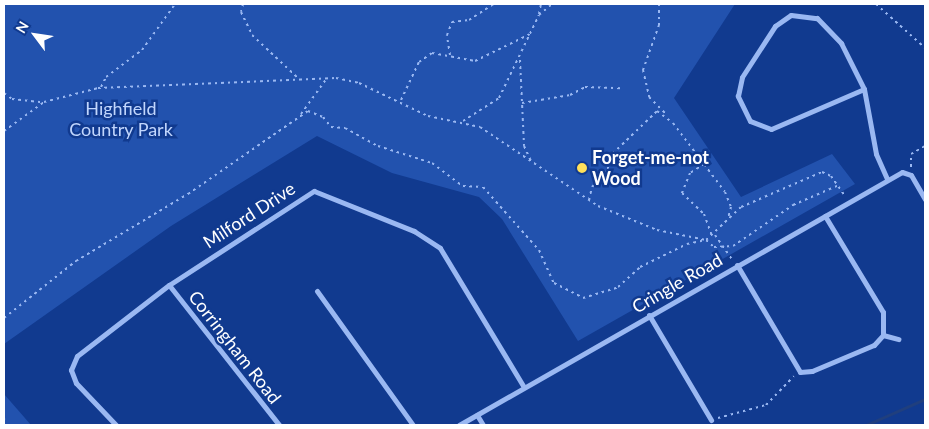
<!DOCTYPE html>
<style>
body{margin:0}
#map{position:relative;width:929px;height:429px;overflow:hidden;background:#113a8f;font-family:Lato,sans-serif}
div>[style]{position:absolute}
.green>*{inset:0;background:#2252ae}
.stream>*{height:3px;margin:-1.5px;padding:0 1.5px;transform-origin:1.5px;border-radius:1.5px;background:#203f7e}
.path>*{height:2px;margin-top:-1px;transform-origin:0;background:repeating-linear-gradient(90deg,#9ab8f2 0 2.5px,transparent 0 6.5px)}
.minor>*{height:5px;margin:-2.5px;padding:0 2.5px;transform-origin:2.5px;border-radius:2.5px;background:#9ab8f2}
.dots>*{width:14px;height:14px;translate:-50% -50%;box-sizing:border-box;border:2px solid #113a8f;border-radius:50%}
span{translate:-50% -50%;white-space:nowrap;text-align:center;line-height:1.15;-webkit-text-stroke:5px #113a8f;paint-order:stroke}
.park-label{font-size:18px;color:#c1d6fd}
.poi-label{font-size:18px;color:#fff;font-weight:700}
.left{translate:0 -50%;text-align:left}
.street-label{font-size:18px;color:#fff}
.frame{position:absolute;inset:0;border:5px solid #fff;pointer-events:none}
.north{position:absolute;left:10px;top:10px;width:50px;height:50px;-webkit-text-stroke:4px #113a8f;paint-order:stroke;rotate:301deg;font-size:14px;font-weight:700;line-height:20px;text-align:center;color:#fff}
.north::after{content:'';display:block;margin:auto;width:18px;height:22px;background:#fff;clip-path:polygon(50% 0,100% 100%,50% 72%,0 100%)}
</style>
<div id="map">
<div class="green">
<div style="clip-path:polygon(4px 4px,735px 4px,674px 98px,741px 197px,832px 154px,855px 184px,578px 341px,502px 219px,479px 197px,392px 173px,317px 136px,171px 226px,4px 344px)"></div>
<div style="clip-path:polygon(4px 394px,31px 425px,4px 425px)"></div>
</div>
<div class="stream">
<div style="left:866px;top:425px;width:64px;rotate:-23.8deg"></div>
</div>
<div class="path">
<div style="left:243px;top:4px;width:8px;rotate:104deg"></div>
<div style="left:241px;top:12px;width:25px;rotate:64deg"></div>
<div style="left:252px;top:35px;width:64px;rotate:43.1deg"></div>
<div style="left:659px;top:4px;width:21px;rotate:90deg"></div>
<div style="left:659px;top:25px;width:48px;rotate:109.6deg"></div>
<div style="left:643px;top:70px;width:28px;rotate:77deg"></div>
<div style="left:649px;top:97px;width:23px;rotate:45deg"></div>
<div style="left:876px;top:4px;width:66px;rotate:41.9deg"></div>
<div style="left:539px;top:14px;width:10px;rotate:-79deg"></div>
<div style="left:450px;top:55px;width:20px;rotate:-99deg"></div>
<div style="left:447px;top:35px;width:14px;rotate:-69deg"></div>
<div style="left:452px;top:22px;width:17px;rotate:-7deg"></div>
<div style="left:469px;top:20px;width:30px;rotate:-33deg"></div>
<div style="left:520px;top:60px;width:86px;rotate:87.3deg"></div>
<div style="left:524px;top:146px;width:19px;rotate:65deg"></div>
<div style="left:101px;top:87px;width:11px;rotate:-63deg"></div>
<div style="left:106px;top:77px;width:45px;rotate:-36.9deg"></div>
<div style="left:142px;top:50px;width:57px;rotate:-54.3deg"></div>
<div style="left:4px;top:93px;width:10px;rotate:37deg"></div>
<div style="left:12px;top:99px;width:30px;rotate:6deg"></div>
<div style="left:401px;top:100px;width:42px;rotate:-64.7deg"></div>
<div style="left:419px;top:62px;width:16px;rotate:-35deg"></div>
<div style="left:432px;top:53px;width:44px;rotate:10.5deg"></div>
<div style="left:475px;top:61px;width:61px;rotate:-26.1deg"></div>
<div style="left:522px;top:103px;width:49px;rotate:-9.5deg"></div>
<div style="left:570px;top:95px;width:17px;rotate:-28deg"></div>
<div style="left:585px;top:87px;width:36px;rotate:2deg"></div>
<div style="left:301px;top:114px;width:44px;rotate:-54.2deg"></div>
<div style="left:463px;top:121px;width:43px;rotate:-32.6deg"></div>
<div style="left:499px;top:98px;width:92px;rotate:-64.3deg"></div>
<div style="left:539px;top:15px;width:17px;rotate:-40deg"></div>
<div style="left:4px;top:131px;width:49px;rotate:-35.9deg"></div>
<div style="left:44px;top:102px;width:56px;rotate:-14.5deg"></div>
<div style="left:98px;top:88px;width:238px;rotate:-2.4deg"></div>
<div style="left:336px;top:78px;width:24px;rotate:12deg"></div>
<div style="left:359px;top:83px;width:76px;rotate:25.6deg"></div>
<div style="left:428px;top:116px;width:53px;rotate:11.9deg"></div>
<div style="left:480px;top:127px;width:142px;rotate:33.8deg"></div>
<div style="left:598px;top:206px;width:64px;rotate:22.1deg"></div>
<div style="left:657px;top:230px;width:50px;rotate:11.5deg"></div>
<div style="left:706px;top:240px;width:48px;rotate:-43.3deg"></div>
<div style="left:741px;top:207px;width:88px;rotate:-23.4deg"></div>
<div style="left:822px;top:172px;width:10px;rotate:24deg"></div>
<div style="left:831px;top:176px;width:24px;rotate:55deg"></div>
<div style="left:704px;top:164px;width:17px;rotate:147deg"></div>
<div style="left:690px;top:173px;width:22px;rotate:112deg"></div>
<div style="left:682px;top:193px;width:30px;rotate:44deg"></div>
<div style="left:704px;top:214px;width:23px;rotate:70deg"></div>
<div style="left:911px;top:167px;width:13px;rotate:-90deg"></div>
<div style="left:911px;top:154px;width:16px;rotate:-30deg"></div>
<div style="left:589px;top:200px;width:13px;rotate:-77deg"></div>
<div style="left:592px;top:187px;width:23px;rotate:-47deg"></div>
<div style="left:608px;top:170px;width:12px;rotate:-90deg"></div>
<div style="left:608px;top:158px;width:68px;rotate:-43.8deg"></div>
<div style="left:657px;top:111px;width:20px;rotate:37deg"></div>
<div style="left:673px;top:123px;width:86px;rotate:53deg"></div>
<div style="left:725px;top:192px;width:16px;rotate:68deg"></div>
<div style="left:731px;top:207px;width:11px;rotate:105deg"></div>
<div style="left:715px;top:235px;width:29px;rotate:55deg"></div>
<div style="left:4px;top:318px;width:92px;rotate:-38.4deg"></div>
<div style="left:76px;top:261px;width:131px;rotate:-30.9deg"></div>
<div style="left:188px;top:194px;width:146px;rotate:-34.7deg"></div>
<div style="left:308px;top:111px;width:16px;rotate:22deg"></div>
<div style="left:323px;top:117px;width:13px;rotate:51deg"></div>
<div style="left:331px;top:127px;width:14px;rotate:4deg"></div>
<div style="left:345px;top:128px;width:38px;rotate:29deg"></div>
<div style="left:378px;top:146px;width:57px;rotate:17.5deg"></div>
<div style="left:432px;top:163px;width:39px;rotate:37deg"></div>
<div style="left:463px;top:186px;width:20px;rotate:3deg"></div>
<div style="left:483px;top:187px;width:84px;rotate:48.4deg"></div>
<div style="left:539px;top:250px;width:36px;rotate:66deg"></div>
<div style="left:554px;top:283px;width:33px;rotate:27deg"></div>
<div style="left:583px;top:298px;width:37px;rotate:-17deg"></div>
<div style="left:618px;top:287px;width:30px;rotate:-42deg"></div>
<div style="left:640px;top:267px;width:52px;rotate:-26.1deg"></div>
<div style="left:687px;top:244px;width:19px;rotate:-12deg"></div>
<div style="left:706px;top:240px;width:11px;rotate:41deg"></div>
<div style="left:714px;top:247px;width:19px;rotate:-3deg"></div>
<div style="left:733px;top:246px;width:73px;rotate:-34.3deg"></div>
<div style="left:793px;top:205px;width:48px;rotate:-23.4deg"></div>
<div style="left:718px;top:418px;width:50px;rotate:-15.2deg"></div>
<div style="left:766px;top:405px;width:40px;rotate:-46deg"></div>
<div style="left:4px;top:419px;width:1px;rotate:-45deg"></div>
</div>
<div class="minor">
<div style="left:864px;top:89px;width:101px;rotate:156.7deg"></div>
<div style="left:771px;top:129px;width:22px;rotate:-159deg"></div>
<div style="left:750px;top:121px;width:28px;rotate:-116deg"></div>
<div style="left:738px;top:96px;width:19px;rotate:-78deg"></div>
<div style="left:742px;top:77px;width:61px;rotate:-57.1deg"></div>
<div style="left:775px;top:26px;width:19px;rotate:-35deg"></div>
<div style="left:791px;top:15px;width:26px;rotate:7deg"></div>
<div style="left:817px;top:18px;width:35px;rotate:46deg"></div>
<div style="left:841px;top:43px;width:51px;rotate:63.4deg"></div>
<div style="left:864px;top:89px;width:66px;rotate:79.5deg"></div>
<div style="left:876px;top:154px;width:27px;rotate:66deg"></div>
<div style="left:825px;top:216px;width:112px;rotate:58.9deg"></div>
<div style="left:883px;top:312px;width:23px;rotate:90deg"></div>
<div style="left:883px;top:335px;width:16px;rotate:15deg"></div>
<div style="left:737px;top:265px;width:124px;rotate:59.5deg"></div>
<div style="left:800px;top:372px;width:12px;rotate:-5deg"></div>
<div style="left:812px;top:371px;width:67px;rotate:-22.8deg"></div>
<div style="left:874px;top:345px;width:13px;rotate:-48deg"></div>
<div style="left:169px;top:285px;width:178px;rotate:51.8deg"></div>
<div style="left:317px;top:291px;width:165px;rotate:54.4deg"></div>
<div style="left:649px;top:315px;width:122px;rotate:59.4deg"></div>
<div style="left:477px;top:415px;width:12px;rotate:59deg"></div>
<div style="left:116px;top:425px;width:58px;rotate:-133.6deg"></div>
<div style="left:76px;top:383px;width:14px;rotate:-111deg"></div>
<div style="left:71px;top:370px;width:15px;rotate:-67deg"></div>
<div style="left:77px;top:356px;width:116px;rotate:-37.7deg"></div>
<div style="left:169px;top:285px;width:173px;rotate:-33deg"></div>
<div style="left:314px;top:191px;width:108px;rotate:21.8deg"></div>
<div style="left:414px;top:231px;width:31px;rotate:33deg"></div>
<div style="left:440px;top:248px;width:162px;rotate:58.9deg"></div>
<div style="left:459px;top:425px;width:510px;rotate:-29.73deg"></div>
<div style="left:902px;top:172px;width:9px;rotate:18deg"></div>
<div style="left:911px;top:175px;width:28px;rotate:60deg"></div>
</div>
<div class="dots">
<div style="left:582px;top:168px;background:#ffe15b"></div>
</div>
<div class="park-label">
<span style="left:121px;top:119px">Highfield<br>Country Park</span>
</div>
<div class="poi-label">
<span class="left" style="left:592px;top:168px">Forget-me-not<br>Wood</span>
</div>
<div class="street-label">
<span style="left:249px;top:215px;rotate:-33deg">Milford Drive</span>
<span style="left:677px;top:283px;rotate:-30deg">Cringle Road</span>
<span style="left:235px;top:347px;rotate:52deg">Corringham Road</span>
</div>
<div class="frame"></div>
<div class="north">N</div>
</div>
